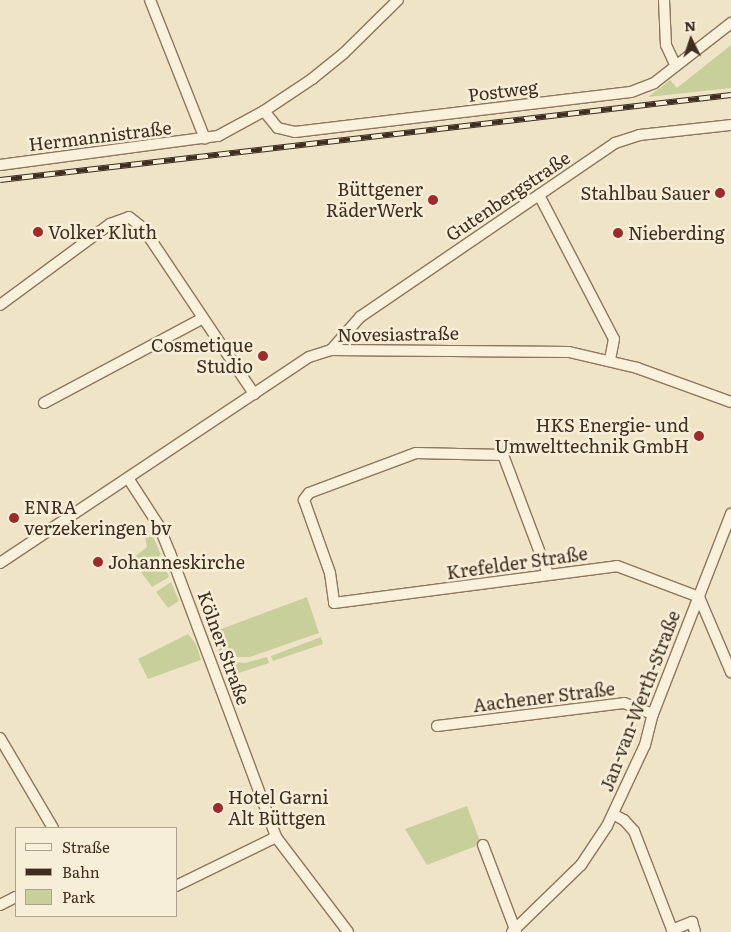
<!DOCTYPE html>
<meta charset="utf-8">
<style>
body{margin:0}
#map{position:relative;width:731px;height:932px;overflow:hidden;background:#f0e4c8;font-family:Literata,serif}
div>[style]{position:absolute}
.green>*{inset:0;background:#c9cf9b}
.roads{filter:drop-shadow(1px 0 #8d765c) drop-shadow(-1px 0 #8d765c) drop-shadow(0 1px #8d765c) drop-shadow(0 -1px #8d765c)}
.minor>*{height:10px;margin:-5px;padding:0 5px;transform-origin:5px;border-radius:5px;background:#faf1dc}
.rail>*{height:5.5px;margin-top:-2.75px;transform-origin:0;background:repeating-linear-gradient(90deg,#f7eed8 0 11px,#3d2e20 0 22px);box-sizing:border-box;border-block:1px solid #3d2e20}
.dots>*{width:14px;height:14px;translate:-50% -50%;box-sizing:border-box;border:2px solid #f7eed8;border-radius:50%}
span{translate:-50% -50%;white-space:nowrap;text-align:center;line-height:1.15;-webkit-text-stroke:5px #f7eed8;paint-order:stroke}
.street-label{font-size:18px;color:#3d2e20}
.poi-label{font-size:18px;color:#3d2e20}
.right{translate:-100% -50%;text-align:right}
.left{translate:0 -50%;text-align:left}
.legend{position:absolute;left:15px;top:827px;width:162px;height:90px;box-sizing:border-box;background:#f7eed8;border:1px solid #ada18e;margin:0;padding:6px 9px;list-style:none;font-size:15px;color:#3d2e20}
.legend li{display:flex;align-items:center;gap:10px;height:25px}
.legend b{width:25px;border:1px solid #ada18e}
.north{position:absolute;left:666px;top:15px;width:50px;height:50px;-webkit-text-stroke:4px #f7eed8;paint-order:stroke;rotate:356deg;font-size:14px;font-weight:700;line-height:20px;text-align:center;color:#3d2e20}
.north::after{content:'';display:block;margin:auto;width:18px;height:22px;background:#3d2e20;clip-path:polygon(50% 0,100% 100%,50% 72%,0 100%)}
</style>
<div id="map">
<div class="green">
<div style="clip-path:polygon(731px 45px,731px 88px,648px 97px,670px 80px,677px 88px)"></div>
<div style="clip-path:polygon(152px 534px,161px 555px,138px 569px,132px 562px,133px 558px,147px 547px,145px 537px)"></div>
<div style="clip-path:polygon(162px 560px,169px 577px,152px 587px,141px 572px)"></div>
<div style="clip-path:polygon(171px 582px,179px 601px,168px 608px,156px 592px)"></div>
<div style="clip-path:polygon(307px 597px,319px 633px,250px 657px,221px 657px,214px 637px,216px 631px)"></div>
<div style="clip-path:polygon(188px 634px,196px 644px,201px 660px,148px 679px,138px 659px)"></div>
<div style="clip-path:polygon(321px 637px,323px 644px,273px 661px,271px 656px)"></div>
<div style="clip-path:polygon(267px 657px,269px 663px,233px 675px,226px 672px,222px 661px,245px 663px)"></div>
<div style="clip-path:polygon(467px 806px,481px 844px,427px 865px,405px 829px)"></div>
</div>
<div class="roads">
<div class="minor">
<div style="left:150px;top:0;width:149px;rotate:68.4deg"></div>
<div style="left:664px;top:0;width:45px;rotate:87.5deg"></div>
<div style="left:666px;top:45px;width:23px;rotate:65deg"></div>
<div style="left:264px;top:111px;width:22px;rotate:51deg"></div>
<div style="left:278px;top:128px;width:17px;rotate:13deg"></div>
<div style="left:295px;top:132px;width:338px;rotate:-6.8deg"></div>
<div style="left:631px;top:92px;width:25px;rotate:-21deg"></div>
<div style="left:654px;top:83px;width:98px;rotate:-37.9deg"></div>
<div style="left:0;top:165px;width:220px;rotate:-7.6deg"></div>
<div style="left:218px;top:136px;width:52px;rotate:-28.5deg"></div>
<div style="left:264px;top:111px;width:58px;rotate:-33.7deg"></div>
<div style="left:312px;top:79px;width:40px;rotate:-39deg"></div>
<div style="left:343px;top:54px;width:77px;rotate:-44.5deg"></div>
<div style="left:539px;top:195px;width:162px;rotate:62.5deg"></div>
<div style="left:614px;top:339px;width:21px;rotate:101deg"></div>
<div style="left:0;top:305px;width:137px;rotate:-36.4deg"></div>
<div style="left:110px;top:224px;width:20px;rotate:-20deg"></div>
<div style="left:129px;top:217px;width:18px;rotate:38deg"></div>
<div style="left:143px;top:228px;width:200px;rotate:56.2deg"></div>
<div style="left:331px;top:350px;width:44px;rotate:-48.7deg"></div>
<div style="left:360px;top:317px;width:309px;rotate:-34.3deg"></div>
<div style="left:615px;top:143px;width:26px;rotate:-18deg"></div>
<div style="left:640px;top:135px;width:92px;rotate:-6.3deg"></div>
<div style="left:44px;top:403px;width:180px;rotate:-28.1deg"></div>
<div style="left:128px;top:478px;width:57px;rotate:57.1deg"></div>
<div style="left:159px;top:526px;width:29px;rotate:68deg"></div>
<div style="left:170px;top:553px;width:303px;rotate:69.5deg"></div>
<div style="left:276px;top:837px;width:119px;rotate:52.8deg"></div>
<div style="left:0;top:563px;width:371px;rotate:-33.7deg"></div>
<div style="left:309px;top:357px;width:23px;rotate:-18deg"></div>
<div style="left:331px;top:350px;width:238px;rotate:0.5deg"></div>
<div style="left:569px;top:352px;width:70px;rotate:13.2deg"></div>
<div style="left:637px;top:368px;width:100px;rotate:19.9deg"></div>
<div style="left:548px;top:574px;width:127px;rotate:-110.7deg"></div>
<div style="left:503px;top:455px;width:87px;rotate:-178.7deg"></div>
<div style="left:416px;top:453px;width:114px;rotate:159.5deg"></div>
<div style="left:309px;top:493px;width:9px;rotate:126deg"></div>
<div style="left:304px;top:500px;width:77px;rotate:70.4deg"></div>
<div style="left:330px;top:573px;width:30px;rotate:82deg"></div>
<div style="left:334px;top:603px;width:285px;rotate:-7.4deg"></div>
<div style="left:617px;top:566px;width:88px;rotate:20.7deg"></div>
<div style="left:699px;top:597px;width:82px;rotate:66.9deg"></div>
<div style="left:437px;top:726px;width:188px;rotate:-7deg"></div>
<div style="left:624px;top:703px;width:31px;rotate:21deg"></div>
<div style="left:0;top:738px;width:104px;rotate:59.5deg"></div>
<div style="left:613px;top:814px;width:13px;rotate:29deg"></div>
<div style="left:624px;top:820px;width:15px;rotate:48deg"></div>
<div style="left:634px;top:831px;width:108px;rotate:68.9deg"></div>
<div style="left:483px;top:845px;width:93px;rotate:69.2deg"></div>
<div style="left:176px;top:886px;width:111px;rotate:-26.1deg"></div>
<div style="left:0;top:905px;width:18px;rotate:-27deg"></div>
<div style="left:672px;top:930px;width:22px;rotate:-22deg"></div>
<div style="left:692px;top:922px;width:10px;rotate:73deg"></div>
<div style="left:512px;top:932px;width:96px;rotate:-44.2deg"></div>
<div style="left:581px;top:865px;width:47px;rotate:-56.3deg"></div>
<div style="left:607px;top:826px;width:89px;rotate:-64.9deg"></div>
<div style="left:645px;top:745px;width:32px;rotate:-76deg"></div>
<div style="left:653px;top:714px;width:215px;rotate:-68.7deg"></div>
</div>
</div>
<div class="rail">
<div style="left:0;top:180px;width:736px;rotate:-6.63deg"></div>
</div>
<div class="dots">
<div style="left:720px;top:193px;background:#9e2a2b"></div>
<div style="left:433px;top:200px;background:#9e2a2b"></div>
<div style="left:38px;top:232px;background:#9e2a2b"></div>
<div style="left:618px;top:233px;background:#9e2a2b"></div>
<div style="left:263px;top:356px;background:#9e2a2b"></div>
<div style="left:699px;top:436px;background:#9e2a2b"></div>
<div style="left:14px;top:518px;background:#9e2a2b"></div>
<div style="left:98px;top:562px;background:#9e2a2b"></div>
<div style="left:218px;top:808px;background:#9e2a2b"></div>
</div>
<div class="street-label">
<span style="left:503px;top:91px;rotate:-7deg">Postweg</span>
<span style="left:100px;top:136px;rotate:-7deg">Hermannistraße</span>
<span style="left:508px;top:196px;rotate:-34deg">Gutenbergstraße</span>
<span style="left:398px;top:334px;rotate:-1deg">Novesiastraße</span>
<span style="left:517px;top:563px;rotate:-8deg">Krefelder Straße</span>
<span style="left:224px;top:648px;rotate:70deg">Kölner Straße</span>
<span style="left:544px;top:697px;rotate:-7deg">Aachener Straße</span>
<span style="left:640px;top:701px;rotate:-69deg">Jan-van-Werth-Straße</span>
</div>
<div class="poi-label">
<span class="right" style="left:423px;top:200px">Büttgener<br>RäderWerk</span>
<span class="right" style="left:710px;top:193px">Stahlbau Sauer</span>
<span class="left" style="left:48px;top:232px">Volker Kluth</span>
<span class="left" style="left:628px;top:233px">Nieberding</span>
<span class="right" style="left:253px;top:356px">Cosmetique<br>Studio</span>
<span class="right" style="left:689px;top:436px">HKS Energie- und<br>Umwelttechnik GmbH</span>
<span class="left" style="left:24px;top:518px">ENRA<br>verzekeringen bv</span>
<span class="left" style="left:108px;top:562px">Johanneskirche</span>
<span class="left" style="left:228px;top:808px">Hotel Garni<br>Alt Büttgen</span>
</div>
<ul class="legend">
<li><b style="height:6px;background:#faf1dc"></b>Straße</li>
<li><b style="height:6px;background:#3d2e20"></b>Bahn</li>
<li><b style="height:14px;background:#c9cf9b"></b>Park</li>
</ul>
<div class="north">N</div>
</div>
